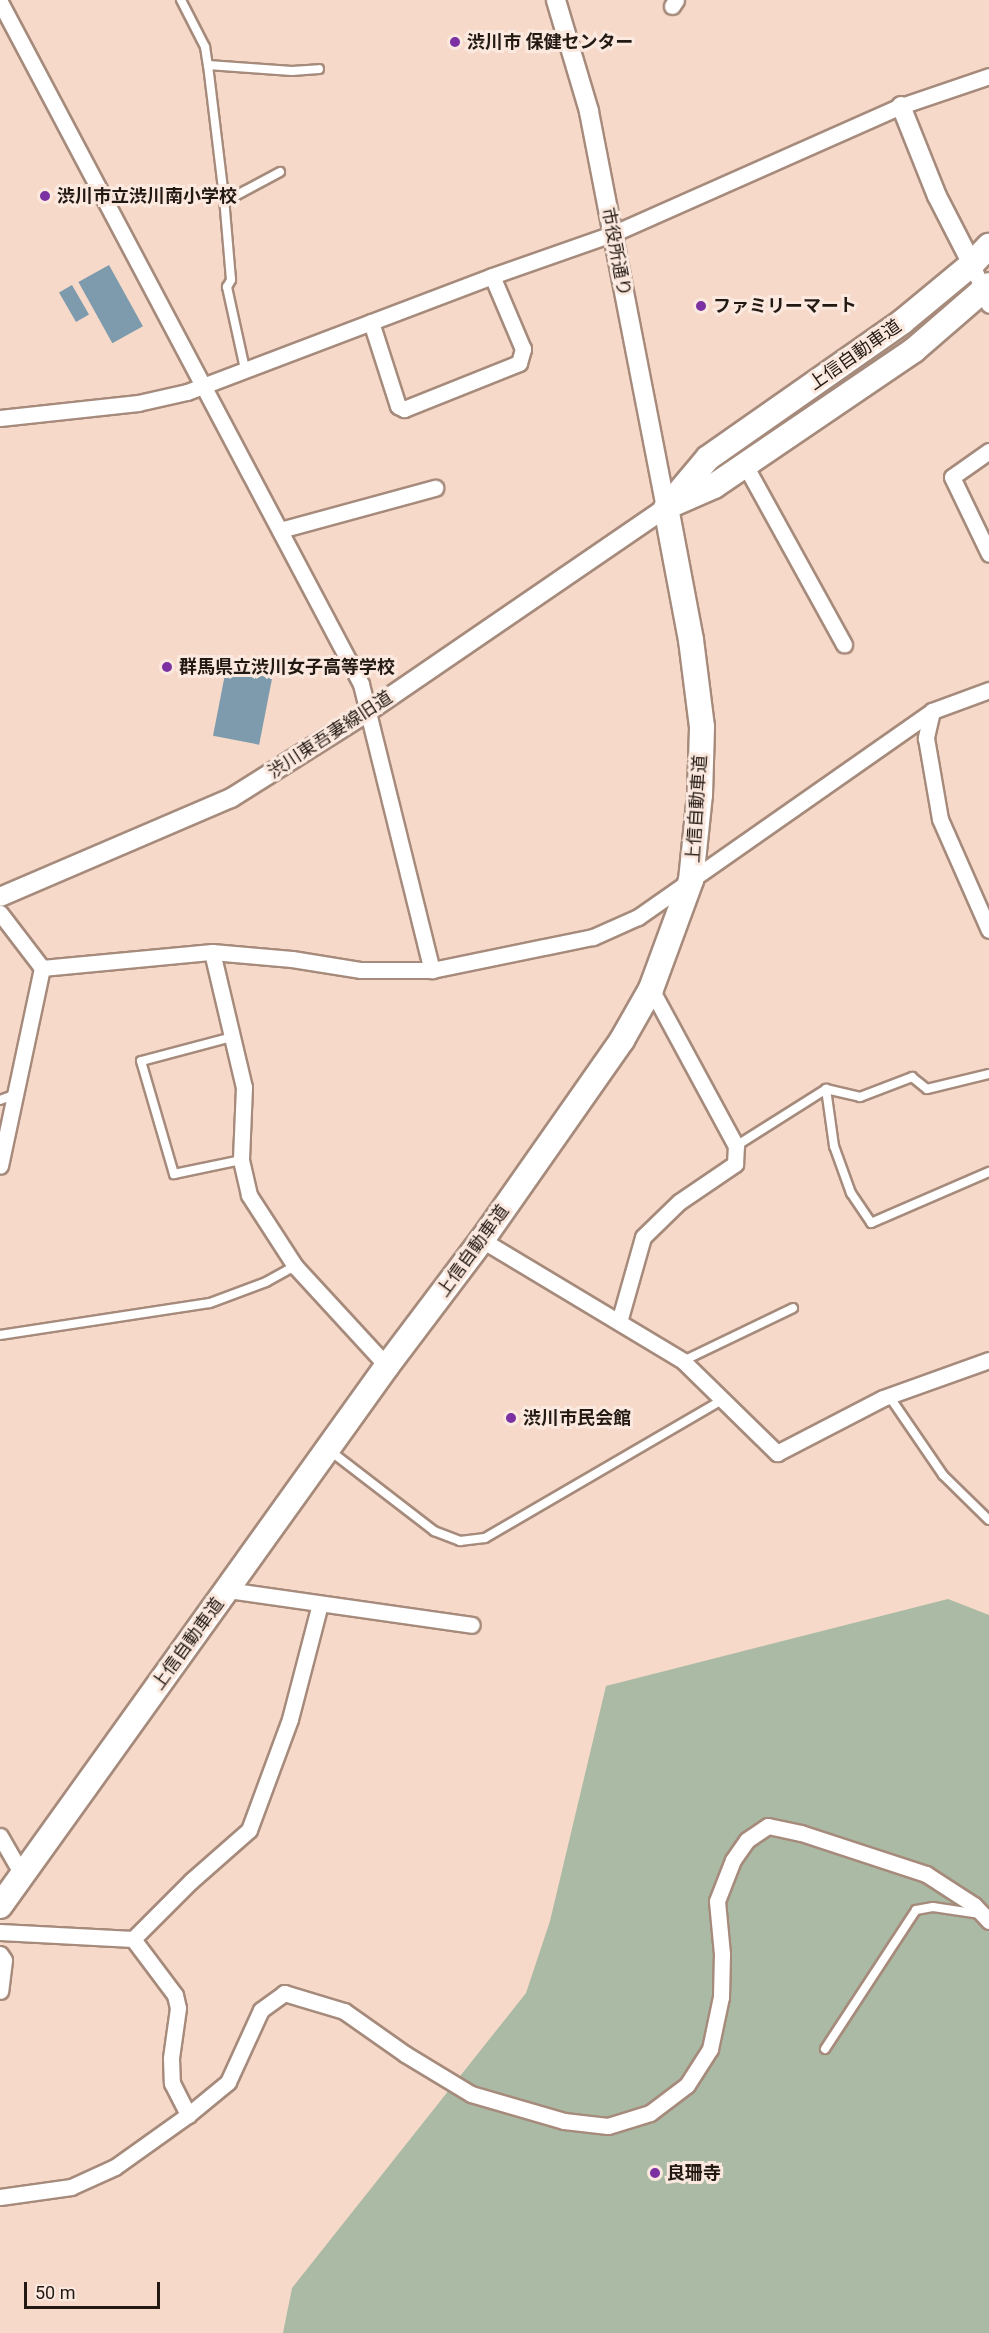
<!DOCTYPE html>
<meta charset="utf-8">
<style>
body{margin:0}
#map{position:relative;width:989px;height:2333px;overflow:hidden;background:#f6d9c9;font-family:Roboto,"Noto Sans JP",sans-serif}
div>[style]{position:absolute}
.green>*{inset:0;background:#aabaa4}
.water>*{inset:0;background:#7d9bac;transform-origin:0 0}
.roads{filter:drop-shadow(2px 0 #a68b7c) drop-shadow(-2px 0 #a68b7c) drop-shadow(0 2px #a68b7c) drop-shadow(0 -2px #a68b7c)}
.service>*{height:8px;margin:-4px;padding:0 4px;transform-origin:4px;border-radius:4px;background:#fff}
.minor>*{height:15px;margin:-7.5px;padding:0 7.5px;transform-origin:7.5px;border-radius:7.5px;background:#fff}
.tertiary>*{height:18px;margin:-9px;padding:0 9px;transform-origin:9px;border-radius:9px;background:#fff}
.trunk>*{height:24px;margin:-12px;padding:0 12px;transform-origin:12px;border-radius:12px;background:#fff}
.dots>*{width:16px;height:16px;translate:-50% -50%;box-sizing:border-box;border:3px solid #fbe9df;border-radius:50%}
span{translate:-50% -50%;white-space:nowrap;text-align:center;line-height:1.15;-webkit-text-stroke:6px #fbe9df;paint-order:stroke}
.poi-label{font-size:18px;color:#231913;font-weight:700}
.left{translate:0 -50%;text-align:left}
.street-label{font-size:18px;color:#231913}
.scale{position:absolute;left:24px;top:2282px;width:136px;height:27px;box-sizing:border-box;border:3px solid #231913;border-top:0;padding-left:8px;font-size:18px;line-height:21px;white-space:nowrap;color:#231913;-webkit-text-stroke:4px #fbe9df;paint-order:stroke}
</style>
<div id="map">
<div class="green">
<div style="clip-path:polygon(948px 1599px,989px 1615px,989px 2333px,283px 2333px,292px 2288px,526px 1993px,550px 1921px,606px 1686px)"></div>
</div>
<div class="water">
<div style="left:109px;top:265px;width:70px;height:35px;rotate:61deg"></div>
<div style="left:72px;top:285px;width:34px;height:15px;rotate:60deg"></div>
<div style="left:226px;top:669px;width:47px;height:68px;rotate:11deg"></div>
</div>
<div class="roads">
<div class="service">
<div style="left:181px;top:0;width:53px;rotate:62.9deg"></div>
<div style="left:205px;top:47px;width:18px;rotate:81deg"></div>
<div style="left:208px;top:65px;width:134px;rotate:83.1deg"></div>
<div style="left:224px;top:198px;width:82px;rotate:85.1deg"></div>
<div style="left:231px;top:280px;width:8px;rotate:120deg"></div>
<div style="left:227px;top:287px;width:84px;rotate:77.6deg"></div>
<div style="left:208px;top:65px;width:84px;rotate:4.1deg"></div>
<div style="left:292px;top:71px;width:27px;rotate:-4deg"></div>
<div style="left:224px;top:198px;width:11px;rotate:-10deg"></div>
<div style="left:235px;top:196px;width:51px;rotate:-28.1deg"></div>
<div style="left:232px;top:1037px;width:94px;rotate:165.2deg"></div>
<div style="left:141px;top:1061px;width:118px;rotate:73.7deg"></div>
<div style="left:174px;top:1174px;width:68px;rotate:-11.8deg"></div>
<div style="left:826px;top:1089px;width:58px;rotate:82deg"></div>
<div style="left:834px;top:1146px;width:50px;rotate:70.1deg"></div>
<div style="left:851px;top:1193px;width:36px;rotate:56deg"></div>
<div style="left:871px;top:1223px;width:129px;rotate:-23.4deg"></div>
<div style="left:0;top:1100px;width:15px;rotate:-20deg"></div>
<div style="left:736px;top:1146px;width:107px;rotate:-32.3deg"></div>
<div style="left:826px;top:1089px;width:35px;rotate:13deg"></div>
<div style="left:860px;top:1097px;width:56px;rotate:-21deg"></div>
<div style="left:912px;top:1077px;width:19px;rotate:39deg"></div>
<div style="left:927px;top:1089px;width:64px;rotate:-13.6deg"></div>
<div style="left:0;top:1335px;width:212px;rotate:-8.7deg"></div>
<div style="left:210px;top:1303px;width:60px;rotate:-20.6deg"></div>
<div style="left:266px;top:1282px;width:33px;rotate:-29deg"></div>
<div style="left:683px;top:1361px;width:122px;rotate:-25.7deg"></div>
<div style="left:889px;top:1396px;width:96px;rotate:55.6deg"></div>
<div style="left:943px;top:1475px;width:64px;rotate:44.4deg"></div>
<div style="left:329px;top:1450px;width:133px;rotate:37.6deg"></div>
<div style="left:434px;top:1531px;width:28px;rotate:21deg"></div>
<div style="left:460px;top:1541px;width:25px;rotate:-7deg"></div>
<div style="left:485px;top:1538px;width:276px;rotate:-30.2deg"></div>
<div style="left:825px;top:2049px;width:166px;rotate:-56.8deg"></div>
<div style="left:916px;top:1910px;width:17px;rotate:-10deg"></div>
<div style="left:933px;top:1907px;width:48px;rotate:8.5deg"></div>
</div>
<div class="minor">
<div style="left:0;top:2px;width:772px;rotate:62.11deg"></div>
<div style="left:361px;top:684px;width:295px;rotate:76.1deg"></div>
<div style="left:672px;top:6px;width:7px;rotate:-56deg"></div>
<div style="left:972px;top:264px;width:44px;rotate:67.5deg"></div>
<div style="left:371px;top:322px;width:88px;rotate:72.2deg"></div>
<div style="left:398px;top:406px;width:7px;rotate:27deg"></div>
<div style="left:404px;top:409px;width:124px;rotate:-21.8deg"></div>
<div style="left:519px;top:363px;width:15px;rotate:-74deg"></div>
<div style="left:523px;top:349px;width:79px;rotate:-113deg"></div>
<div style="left:0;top:418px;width:139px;rotate:-6.2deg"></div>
<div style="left:138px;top:403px;width:50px;rotate:-12.7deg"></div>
<div style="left:187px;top:392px;width:326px;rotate:-20.8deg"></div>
<div style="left:492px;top:276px;width:127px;rotate:-19.3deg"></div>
<div style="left:612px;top:234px;width:316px;rotate:-23.9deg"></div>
<div style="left:901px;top:106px;width:93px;rotate:-18.8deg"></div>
<div style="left:989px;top:451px;width:45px;rotate:144.9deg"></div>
<div style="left:952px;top:477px;width:85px;rotate:64.3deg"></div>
<div style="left:745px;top:465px;width:205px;rotate:61.1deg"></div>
<div style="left:280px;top:530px;width:161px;rotate:-15.2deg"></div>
<div style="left:932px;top:711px;width:28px;rotate:103deg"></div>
<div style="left:926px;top:738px;width:82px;rotate:80.2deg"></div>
<div style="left:940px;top:819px;width:121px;rotate:66.2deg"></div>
<div style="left:0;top:913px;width:69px;rotate:52.6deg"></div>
<div style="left:42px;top:968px;width:202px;rotate:102deg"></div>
<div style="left:212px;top:952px;width:139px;rotate:76.7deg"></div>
<div style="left:244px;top:1087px;width:73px;rotate:92.4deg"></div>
<div style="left:241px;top:1160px;width:36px;rotate:77deg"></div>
<div style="left:249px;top:1195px;width:85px;rotate:57.1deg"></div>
<div style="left:295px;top:1266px;width:136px;rotate:47.4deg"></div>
<div style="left:42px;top:968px;width:171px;rotate:-5.4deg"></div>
<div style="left:212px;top:952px;width:80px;rotate:5deg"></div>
<div style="left:292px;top:959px;width:70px;rotate:9.1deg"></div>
<div style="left:361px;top:970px;width:71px"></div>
<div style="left:432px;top:970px;width:164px;rotate:-11.6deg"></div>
<div style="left:593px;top:937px;width:49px;rotate:-24deg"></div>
<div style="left:638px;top:917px;width:359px;rotate:-35deg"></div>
<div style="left:932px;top:711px;width:61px;rotate:-20.2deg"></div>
<div style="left:482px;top:1240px;width:235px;rotate:31deg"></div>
<div style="left:683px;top:1361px;width:132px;rotate:44.4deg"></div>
<div style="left:777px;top:1453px;width:119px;rotate:-27.4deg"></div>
<div style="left:883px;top:1398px;width:113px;rotate:-19.7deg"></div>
<div style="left:619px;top:1322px;width:88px;rotate:-74.2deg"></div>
<div style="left:643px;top:1237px;width:50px;rotate:-44.2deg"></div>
<div style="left:679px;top:1202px;width:68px;rotate:-34.2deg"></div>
<div style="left:735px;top:1164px;width:18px;rotate:-87deg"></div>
<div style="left:736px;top:1146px;width:179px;rotate:-118.4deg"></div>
<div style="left:227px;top:1590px;width:247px;rotate:8.1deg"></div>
<div style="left:0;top:1836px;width:46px;rotate:60.1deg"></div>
<div style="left:0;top:1932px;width:133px;rotate:3deg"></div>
<div style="left:133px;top:1939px;width:70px;rotate:53.1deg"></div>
<div style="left:175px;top:1995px;width:13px;rotate:77deg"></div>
<div style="left:178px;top:2008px;width:50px;rotate:98deg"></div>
<div style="left:171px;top:2058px;width:25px;rotate:88deg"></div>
<div style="left:172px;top:2083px;width:36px;rotate:63deg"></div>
<div style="left:133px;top:1939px;width:82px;rotate:-45deg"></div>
<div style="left:191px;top:1881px;width:77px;rotate:-41.3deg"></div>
<div style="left:249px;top:1830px;width:118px;rotate:-69.7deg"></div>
<div style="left:290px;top:1719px;width:119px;rotate:-75.4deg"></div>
<div style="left:0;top:1954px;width:7px;rotate:56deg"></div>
<div style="left:4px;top:1960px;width:31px;rotate:97deg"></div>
<div style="left:0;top:2197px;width:72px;rotate:-8deg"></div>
<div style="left:71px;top:2187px;width:48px;rotate:-24.4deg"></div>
<div style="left:115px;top:2167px;width:90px;rotate:-35.5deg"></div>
<div style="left:188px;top:2115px;width:52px;rotate:-39.5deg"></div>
<div style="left:228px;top:2082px;width:79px;rotate:-65.4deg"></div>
<div style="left:261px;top:2010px;width:29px;rotate:-36deg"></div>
<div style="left:284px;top:1993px;width:63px;rotate:16.7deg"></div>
<div style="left:344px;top:2011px;width:75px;rotate:35.2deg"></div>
<div style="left:405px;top:2054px;width:77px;rotate:31.2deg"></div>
<div style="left:471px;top:2094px;width:97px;rotate:16.2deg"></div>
<div style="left:564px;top:2121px;width:44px;rotate:6.5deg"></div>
<div style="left:608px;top:2126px;width:44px;rotate:-17.2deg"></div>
<div style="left:650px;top:2113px;width:46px;rotate:-37.1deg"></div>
<div style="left:687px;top:2085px;width:43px;rotate:-57.4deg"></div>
<div style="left:710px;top:2049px;width:53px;rotate:-78.1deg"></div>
<div style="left:721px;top:1997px;width:43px;rotate:-88.7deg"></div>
<div style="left:722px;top:1954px;width:53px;rotate:-95.4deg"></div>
<div style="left:717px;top:1901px;width:44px;rotate:-68.7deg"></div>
<div style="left:733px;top:1860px;width:24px;rotate:-55deg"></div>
<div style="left:747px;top:1840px;width:25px;rotate:-34deg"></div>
<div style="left:768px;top:1826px;width:34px;rotate:12deg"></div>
<div style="left:801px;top:1833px;width:132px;rotate:18.2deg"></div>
<div style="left:926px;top:1874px;width:57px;rotate:32.9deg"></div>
<div style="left:974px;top:1905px;width:22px;rotate:47deg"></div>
</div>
<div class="tertiary">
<div style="left:901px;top:106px;width:97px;rotate:68.2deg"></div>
<div style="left:937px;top:196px;width:76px;rotate:62.8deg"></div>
<div style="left:0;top:897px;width:251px;rotate:-23.2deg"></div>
<div style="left:231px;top:798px;width:163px;rotate:-32.2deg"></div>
<div style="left:369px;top:711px;width:360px;rotate:-34.4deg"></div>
<div style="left:666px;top:508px;width:404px;rotate:-101deg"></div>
<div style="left:589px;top:111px;width:116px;rotate:-106.6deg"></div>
</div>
<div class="trunk">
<div style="left:673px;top:504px;width:45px;rotate:-23.7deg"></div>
<div style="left:714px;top:486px;width:242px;rotate:-34.2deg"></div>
<div style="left:914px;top:350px;width:99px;rotate:-40.9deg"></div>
<div style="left:666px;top:508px;width:65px;rotate:-50deg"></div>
<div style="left:708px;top:458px;width:237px;rotate:-35deg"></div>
<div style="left:902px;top:322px;width:91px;rotate:-39.6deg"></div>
<div style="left:972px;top:264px;width:25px;rotate:-47deg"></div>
<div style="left:0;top:1906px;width:664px;rotate:-54.37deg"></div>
<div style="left:387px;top:1366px;width:158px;rotate:-53deg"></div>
<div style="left:482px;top:1240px;width:244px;rotate:-55deg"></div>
<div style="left:622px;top:1040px;width:59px;rotate:-60.4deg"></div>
<div style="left:651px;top:989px;width:116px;rotate:-69.8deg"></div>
<div style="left:691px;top:880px;width:85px;rotate:-84deg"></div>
<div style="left:700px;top:795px;width:68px;rotate:-88.3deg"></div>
<div style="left:702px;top:727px;width:88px;rotate:-97.2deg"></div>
<div style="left:691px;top:640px;width:134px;rotate:-100.7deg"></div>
</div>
</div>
<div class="dots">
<div style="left:455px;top:42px;background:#7c31a2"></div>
<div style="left:45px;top:196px;background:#7c31a2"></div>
<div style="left:701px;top:306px;background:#7c31a2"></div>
<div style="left:167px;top:667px;background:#7c31a2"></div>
<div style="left:511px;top:1418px;background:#7c31a2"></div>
<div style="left:655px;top:2173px;background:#7c31a2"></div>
</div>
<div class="poi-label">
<span class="left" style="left:467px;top:42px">渋川市 保健センター</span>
<span class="left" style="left:57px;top:196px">渋川市立渋川南小学校</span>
<span class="left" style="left:713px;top:306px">ファミリーマート</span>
<span class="left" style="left:179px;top:667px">群馬県立渋川女子高等学校</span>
<span class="left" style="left:523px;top:1418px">渋川市民会館</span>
<span class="left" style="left:667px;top:2173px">良珊寺</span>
</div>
<div class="street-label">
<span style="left:616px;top:252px;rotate:79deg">市役所通り</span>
<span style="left:855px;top:355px;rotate:-35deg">上信自動車道</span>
<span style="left:330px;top:735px;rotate:-33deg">渋川東吾妻線旧道</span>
<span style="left:697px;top:809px;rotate:-86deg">上信自動車道</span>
<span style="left:473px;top:1251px;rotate:-54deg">上信自動車道</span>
<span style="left:188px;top:1644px;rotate:-54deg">上信自動車道</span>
</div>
<div class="scale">50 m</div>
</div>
